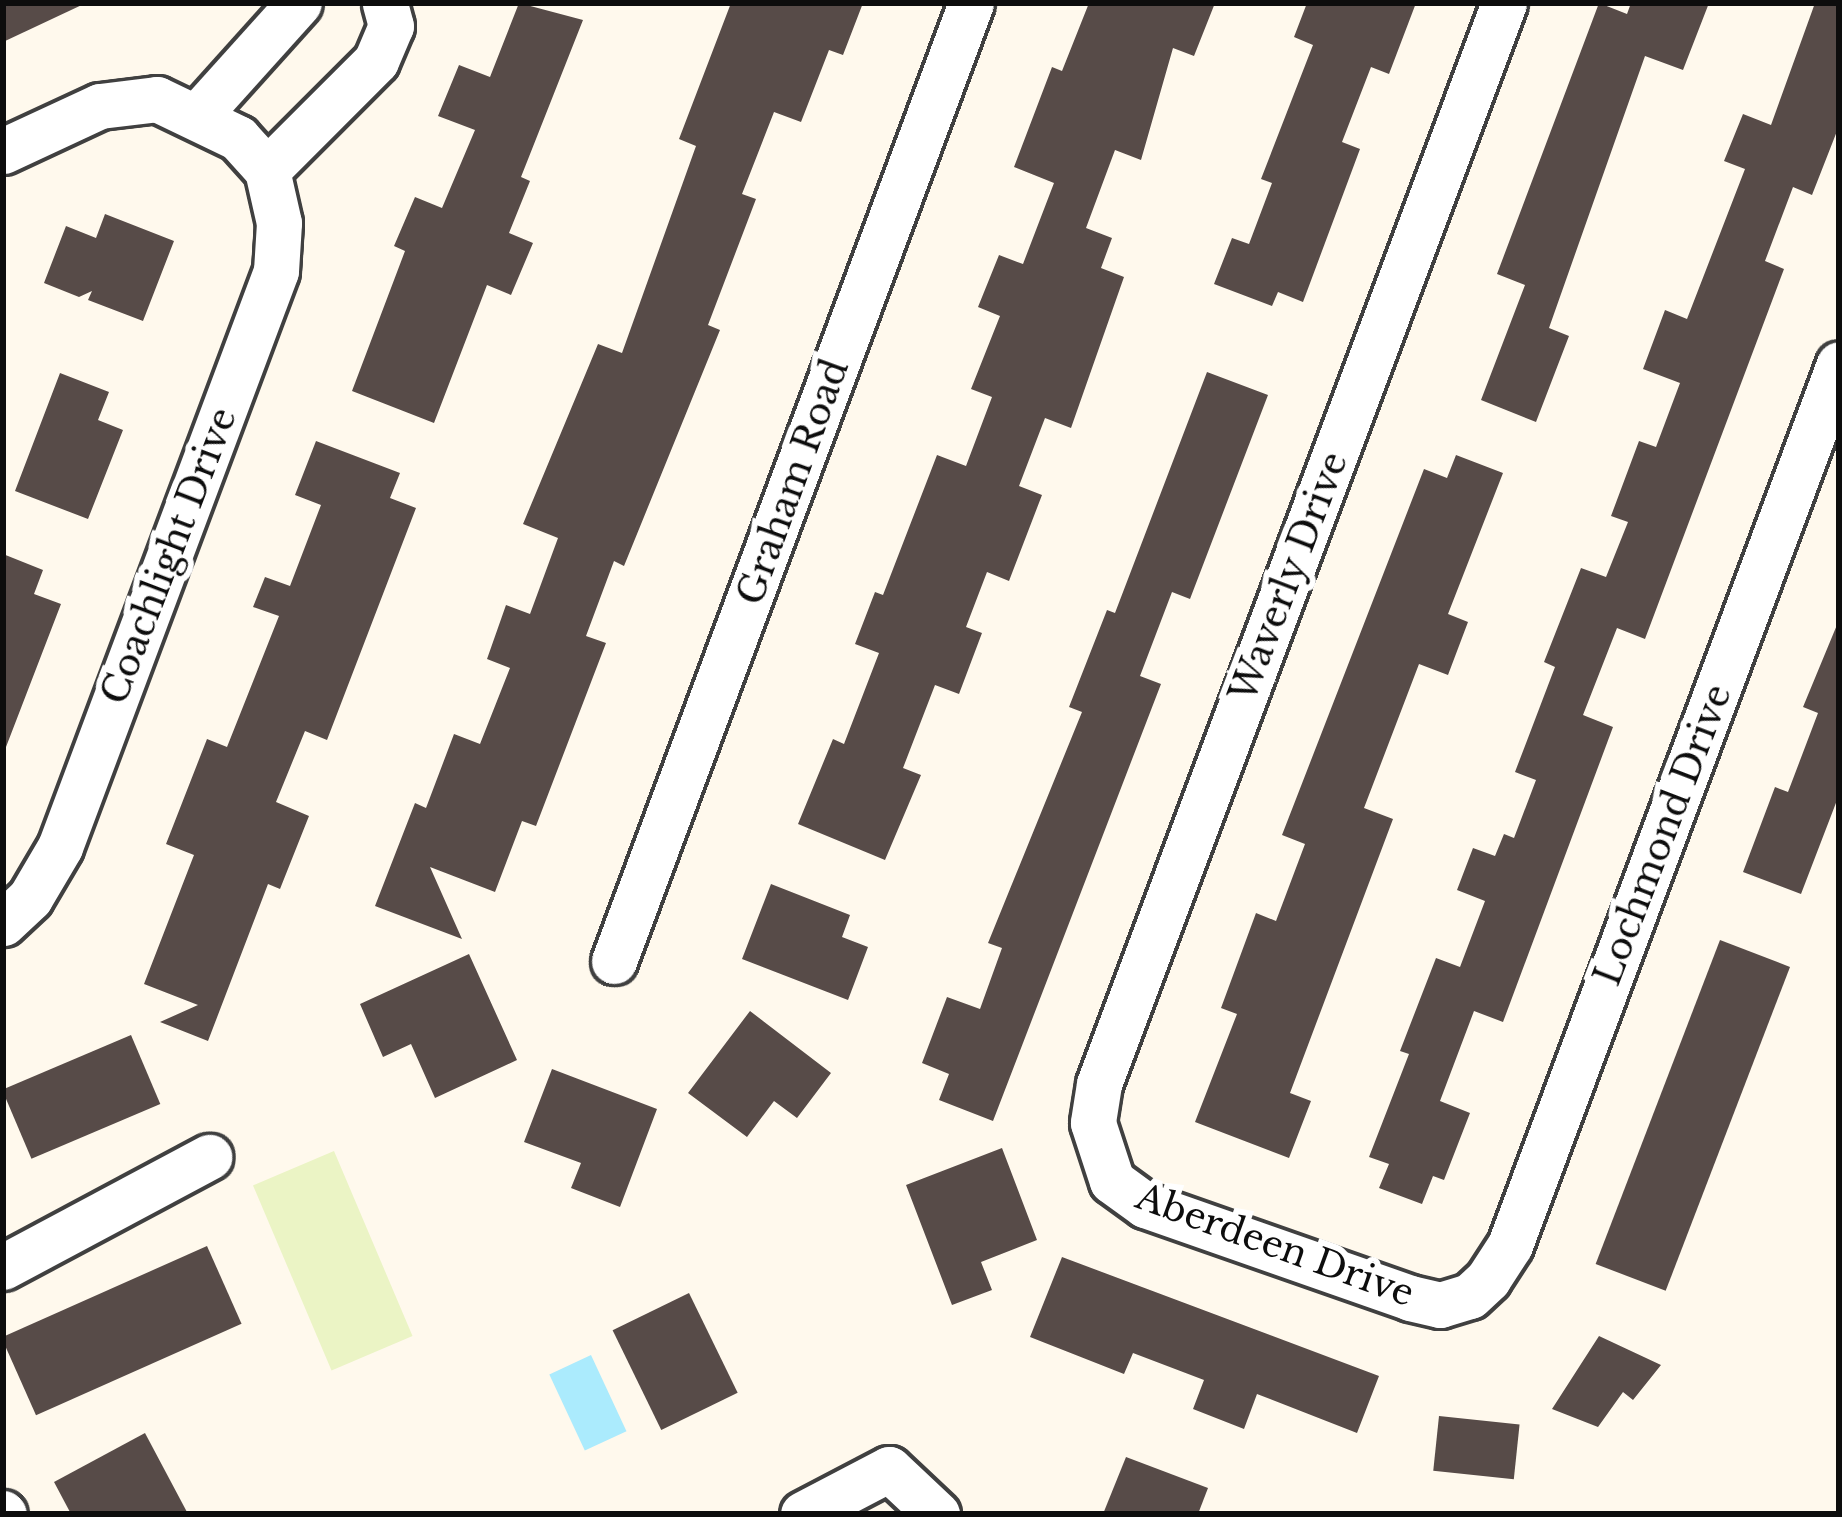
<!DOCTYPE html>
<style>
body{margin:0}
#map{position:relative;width:1842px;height:1517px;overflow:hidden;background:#fff9ed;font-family:"Libre Baskerville",serif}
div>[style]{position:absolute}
.pitch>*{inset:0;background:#ebf4c5;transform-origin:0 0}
.water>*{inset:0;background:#abebfd;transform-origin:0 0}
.building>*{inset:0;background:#574b48;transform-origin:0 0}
.roads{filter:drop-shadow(3px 0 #404040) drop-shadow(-3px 0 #404040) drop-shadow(0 3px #404040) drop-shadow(0 -3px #404040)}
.street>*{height:45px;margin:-22.5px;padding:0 22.5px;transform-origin:22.5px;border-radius:22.5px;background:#fff}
span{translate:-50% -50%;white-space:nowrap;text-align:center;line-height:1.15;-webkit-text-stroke:12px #fff;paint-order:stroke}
.street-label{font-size:36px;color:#0d0d0d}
.frame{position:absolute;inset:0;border:6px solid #0d0d0d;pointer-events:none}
</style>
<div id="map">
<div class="pitch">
<div style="left:334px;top:1151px;width:201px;height:88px;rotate:67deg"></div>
</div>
<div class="water">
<div style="left:591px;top:1355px;width:84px;height:46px;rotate:65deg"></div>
</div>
<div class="building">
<div style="clip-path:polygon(3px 3px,86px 3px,3px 42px)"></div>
<div style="clip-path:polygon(519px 3px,583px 20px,521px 177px,530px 181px,509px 233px,533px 243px,511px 295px,487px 285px,434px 423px,352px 391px,405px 251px,394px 246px,415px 197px,442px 208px,475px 130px,438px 116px,459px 65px,490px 77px)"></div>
<div style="clip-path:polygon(731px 3px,863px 3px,843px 55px,829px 50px,801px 122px,774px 112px,742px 194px,756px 199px,708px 325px,720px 330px,624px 566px,614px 561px,586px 636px,606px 643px,536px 826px,522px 821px,495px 892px,430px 867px,462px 939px,375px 906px,415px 803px,426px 808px,454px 734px,480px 744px,510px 668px,487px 659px,506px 605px,530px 614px,558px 538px,523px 524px,598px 344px,622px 353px,696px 146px,679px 139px)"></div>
<div style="clip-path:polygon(1089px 3px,1215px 3px,1194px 56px,1173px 48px,1141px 160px,1115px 150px,1086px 228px,1112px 238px,1101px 268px,1124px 277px,1071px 428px,1045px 418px,1019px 486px,1042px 495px,1009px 581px,987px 572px,966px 627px,982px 633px,959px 694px,935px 685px,903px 768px,921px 775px,885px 860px,798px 824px,833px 739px,844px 744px,879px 653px,855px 644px,875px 592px,883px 595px,937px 455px,966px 466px,992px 397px,971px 389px,1000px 316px,978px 307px,999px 255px,1023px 264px,1054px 183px,1014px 167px,1052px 67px,1062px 71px)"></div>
<div style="clip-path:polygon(1307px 3px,1416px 3px,1389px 74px,1371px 67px,1342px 142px,1360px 149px,1303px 302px,1278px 292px,1272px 306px,1214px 284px,1232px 238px,1249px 244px,1272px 183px,1261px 179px,1313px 45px,1294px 37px)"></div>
<div style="clip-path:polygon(1599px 3px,1627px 14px,1631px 3px,1709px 3px,1683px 70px,1645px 56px,1549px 328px,1569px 336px,1536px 422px,1481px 400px,1525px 285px,1497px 274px)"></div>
<div style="clip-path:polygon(1815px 3px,1839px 3px,1839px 126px,1812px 195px,1793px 187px,1765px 261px,1784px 269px,1645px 639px,1617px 628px,1583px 715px,1613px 727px,1503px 1022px,1474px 1011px,1440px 1101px,1470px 1113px,1444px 1180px,1433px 1176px,1422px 1204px,1379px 1188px,1389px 1164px,1369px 1157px,1409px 1054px,1400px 1051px,1436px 958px,1460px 967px,1485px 901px,1457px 890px,1473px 848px,1495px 856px,1504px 834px,1514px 838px,1536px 780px,1515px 772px,1555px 667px,1544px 662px,1581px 568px,1606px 577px,1628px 522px,1611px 516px,1639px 441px,1656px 447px,1680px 383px,1643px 369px,1665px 310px,1687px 319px,1745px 169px,1724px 161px,1743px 114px,1771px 125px)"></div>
<div style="clip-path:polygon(105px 214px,174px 241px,143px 321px,88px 300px,92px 291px,79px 297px,44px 283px,66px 226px,96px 238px)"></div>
<div style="clip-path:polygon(1207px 372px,1268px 395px,1190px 599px,1172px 592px,1140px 676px,1161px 684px,993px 1121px,939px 1100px,949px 1074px,922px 1063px,947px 997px,980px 1009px,1002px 948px,988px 943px,1082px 712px,1069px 707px,1107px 610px,1115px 613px)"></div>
<div style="clip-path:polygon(60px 373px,109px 392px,98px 420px,123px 430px,88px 519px,15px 491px)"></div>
<div style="clip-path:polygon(316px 441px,400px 473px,390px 498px,416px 508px,327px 740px,305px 731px,276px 802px,309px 816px,280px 889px,268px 884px,208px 1041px,160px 1022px,198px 1005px,144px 984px,194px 855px,166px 844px,207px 739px,227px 747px,279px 616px,253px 607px,265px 577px,290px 586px,321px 505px,295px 495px)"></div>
<div style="clip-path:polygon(1456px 455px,1503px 473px,1448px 614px,1468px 622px,1448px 675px,1419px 664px,1364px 808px,1393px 819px,1290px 1093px,1311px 1101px,1289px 1158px,1195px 1122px,1237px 1014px,1221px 1008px,1256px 913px,1276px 921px,1305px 844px,1282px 835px,1424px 469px,1447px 478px)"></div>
<div style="clip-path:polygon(3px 554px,43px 570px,34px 594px,61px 604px,6px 747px)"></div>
<div style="clip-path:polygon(1839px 620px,1839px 795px,1801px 894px,1743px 872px,1775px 787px,1788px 792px,1818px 713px,1803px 707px)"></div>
<div style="clip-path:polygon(771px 884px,850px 915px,842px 937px,868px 947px,848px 1000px,742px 959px)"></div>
<div style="left:1720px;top:940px;width:75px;height:347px;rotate:21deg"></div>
<div style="clip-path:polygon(469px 954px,517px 1060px,435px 1098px,411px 1044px,383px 1057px,360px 1004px)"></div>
<div style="clip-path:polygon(750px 1011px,831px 1073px,797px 1118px,774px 1101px,747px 1137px,688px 1093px)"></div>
<div style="left:131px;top:1035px;width:75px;height:140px;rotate:67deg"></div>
<div style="clip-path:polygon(552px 1069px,657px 1109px,620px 1207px,571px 1188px,581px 1163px,524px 1142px)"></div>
<div style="clip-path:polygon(1002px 1148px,1037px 1240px,981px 1262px,992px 1290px,952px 1305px,906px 1185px)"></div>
<div style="left:207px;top:1246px;width:85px;height:225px;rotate:66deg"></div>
<div style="clip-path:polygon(1062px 1257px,1379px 1376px,1357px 1433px,1257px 1394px,1244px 1429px,1193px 1409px,1204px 1380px,1133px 1353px,1124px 1374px,1030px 1337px)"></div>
<div style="left:689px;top:1293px;width:111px;height:85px;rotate:64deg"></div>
<div style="clip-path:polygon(1599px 1336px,1661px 1365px,1633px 1400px,1623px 1392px,1598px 1427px,1552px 1409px)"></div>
<div style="left:1439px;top:1416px;width:81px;height:55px;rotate:6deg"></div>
<div style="clip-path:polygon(145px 1433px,188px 1514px,71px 1514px,54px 1482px)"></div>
<div style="clip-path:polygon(1126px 1457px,1208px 1488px,1198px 1514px,1103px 1514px)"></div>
</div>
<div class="roads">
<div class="street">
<div style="left:1504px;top:3px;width:1154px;rotate:110.54deg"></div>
<div style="left:1099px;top:1084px;width:39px;rotate:99deg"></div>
<div style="left:1093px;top:1123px;width:61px;rotate:71.9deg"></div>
<div style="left:1112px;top:1181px;width:41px;rotate:36deg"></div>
<div style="left:1145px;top:1205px;width:281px;rotate:19.3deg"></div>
<div style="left:1410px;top:1298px;width:31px;rotate:13deg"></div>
<div style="left:1440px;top:1305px;width:31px;rotate:-17deg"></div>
<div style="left:1470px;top:1296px;width:25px;rotate:-43deg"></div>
<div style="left:1488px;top:1279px;width:40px;rotate:-57.1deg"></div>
<div style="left:1510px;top:1245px;width:940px;rotate:-69.52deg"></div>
<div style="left:199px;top:114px;width:149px;rotate:-48deg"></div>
<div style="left:3px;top:151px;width:107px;rotate:-24.9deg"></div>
<div style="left:100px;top:106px;width:57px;rotate:-7deg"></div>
<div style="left:157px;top:99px;width:90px;rotate:25.7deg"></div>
<div style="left:238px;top:138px;width:43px;rotate:47.8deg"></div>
<div style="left:267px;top:170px;width:54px;rotate:77.2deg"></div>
<div style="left:279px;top:223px;width:48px;rotate:93.6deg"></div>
<div style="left:276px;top:271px;width:615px;rotate:110.56deg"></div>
<div style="left:60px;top:847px;width:59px;rotate:120.5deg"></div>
<div style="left:30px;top:898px;width:37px;rotate:137deg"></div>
<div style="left:267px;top:170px;width:154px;rotate:-45deg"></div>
<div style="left:376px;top:61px;width:38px;rotate:-67deg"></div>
<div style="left:391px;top:26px;width:24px;rotate:-105deg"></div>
<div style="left:614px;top:961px;width:1022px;rotate:-69.56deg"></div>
<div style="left:3px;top:1267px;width:234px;rotate:-28.1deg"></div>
<div style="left:3px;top:1513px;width:1px;rotate:45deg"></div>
<div style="left:803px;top:1514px;width:97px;rotate:-27.6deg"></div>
<div style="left:889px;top:1469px;width:66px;rotate:43.2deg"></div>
</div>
</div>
<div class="street-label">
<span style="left:793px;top:482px;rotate:-70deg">Graham Road</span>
<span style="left:169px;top:556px;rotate:-69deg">Coachlight Drive</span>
<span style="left:1289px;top:577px;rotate:-69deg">Waverly Drive</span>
<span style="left:1663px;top:835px;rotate:-69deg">Lochmond Drive</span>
<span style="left:1275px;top:1245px;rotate:20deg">Aberdeen Drive</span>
</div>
<div class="frame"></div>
</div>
